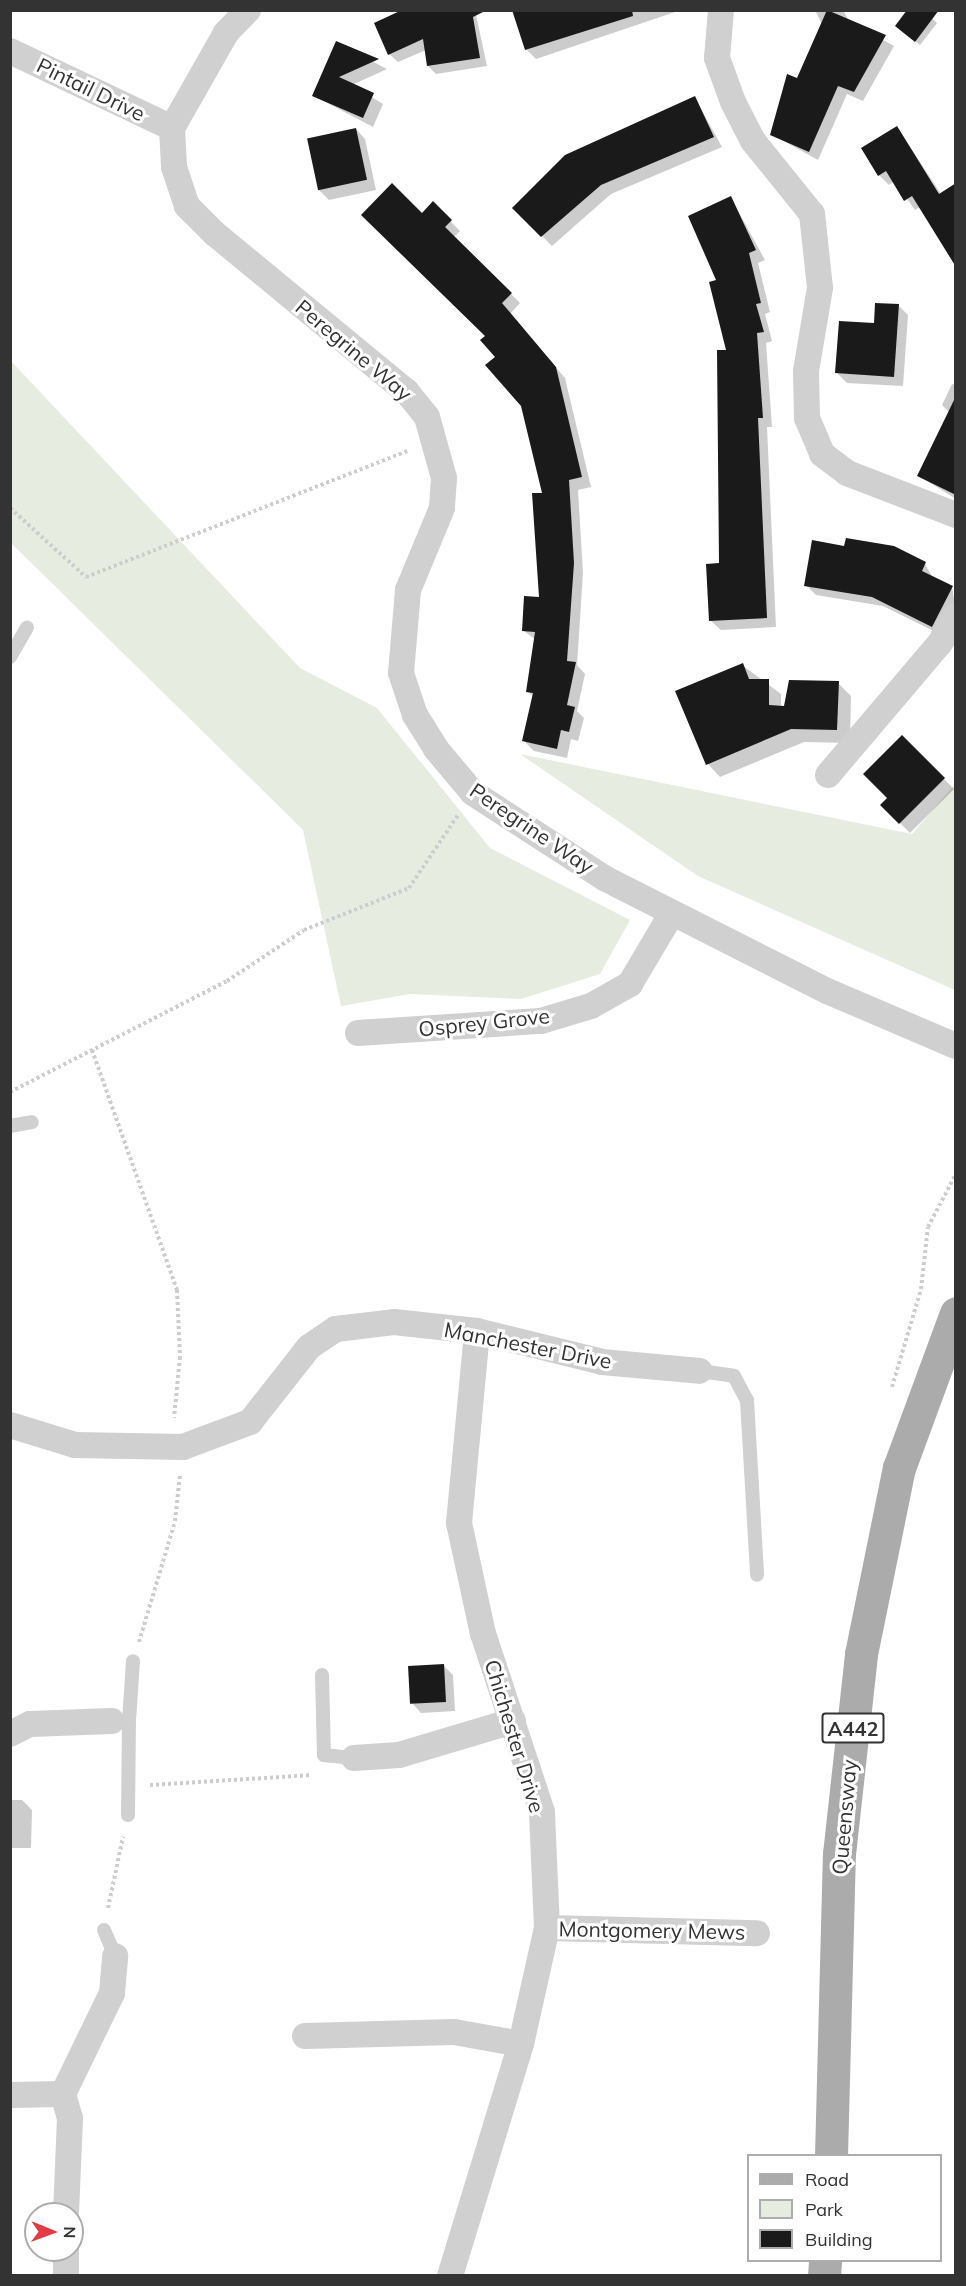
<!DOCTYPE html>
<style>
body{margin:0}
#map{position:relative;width:966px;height:2286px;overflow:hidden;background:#fff;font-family:Mulish,sans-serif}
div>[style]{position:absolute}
.green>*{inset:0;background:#e6ecdf}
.shadow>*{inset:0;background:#0003}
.building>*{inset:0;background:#1a1a1a;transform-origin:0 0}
.path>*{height:4px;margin-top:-2px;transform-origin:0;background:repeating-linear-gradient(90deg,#cdcdcd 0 3px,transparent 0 6px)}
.service>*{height:14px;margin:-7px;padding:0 7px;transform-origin:7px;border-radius:7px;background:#d0d0d0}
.minor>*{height:26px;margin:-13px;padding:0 13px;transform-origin:13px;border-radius:13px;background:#d0d0d0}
.primary>*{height:33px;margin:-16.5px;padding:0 16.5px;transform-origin:16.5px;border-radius:16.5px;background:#ababab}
span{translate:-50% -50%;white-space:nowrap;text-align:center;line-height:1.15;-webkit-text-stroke:6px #fff;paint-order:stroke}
.shield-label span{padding:2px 4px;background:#fff;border:2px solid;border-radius:4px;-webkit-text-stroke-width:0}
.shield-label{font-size:20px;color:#333;font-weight:700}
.street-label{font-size:21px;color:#333}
.frame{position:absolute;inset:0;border:12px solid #333;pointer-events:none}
.legend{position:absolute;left:747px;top:2154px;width:195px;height:108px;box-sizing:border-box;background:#fff;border:2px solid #adadad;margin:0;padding:8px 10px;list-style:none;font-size:18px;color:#333}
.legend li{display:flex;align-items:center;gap:12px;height:30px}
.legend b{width:30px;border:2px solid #adadad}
.north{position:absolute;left:24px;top:2202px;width:60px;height:60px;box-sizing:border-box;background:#fff;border:2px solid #adadad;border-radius:50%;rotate:91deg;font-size:16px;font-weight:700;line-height:24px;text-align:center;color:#333}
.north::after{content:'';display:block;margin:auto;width:21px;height:27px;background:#e63946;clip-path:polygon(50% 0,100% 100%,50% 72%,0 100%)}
</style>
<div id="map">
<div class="green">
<div style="clip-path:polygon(10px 360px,300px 668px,377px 708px,490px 848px,630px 920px,600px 974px,521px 999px,410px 994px,341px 1006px,303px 830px,11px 543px)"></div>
<div style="clip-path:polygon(520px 754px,912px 834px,955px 784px,955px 990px,698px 876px)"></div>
</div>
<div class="shadow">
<div style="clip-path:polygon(475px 10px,487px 66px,436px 74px,428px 66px,426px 50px,398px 62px,389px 54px)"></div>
<div style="clip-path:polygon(514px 10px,681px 10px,536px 59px,526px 49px)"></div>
<div style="clip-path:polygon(815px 10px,843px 10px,849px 21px,894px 46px,863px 101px,847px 94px,818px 160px,771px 134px,822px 24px)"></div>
<div style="clip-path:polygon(923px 10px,937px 23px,920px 45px,902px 30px)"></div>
<div style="clip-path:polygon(337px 43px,387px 69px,352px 85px,383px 104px,373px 127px,314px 96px)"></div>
<div style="clip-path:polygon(695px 98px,722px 147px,611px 194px,552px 246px,514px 208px)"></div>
<div style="clip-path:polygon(897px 127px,941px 194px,915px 210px,894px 181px,889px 185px,879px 175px)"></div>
<div style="clip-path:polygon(356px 129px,365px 139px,376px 190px,329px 200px,319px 190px)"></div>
<div style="clip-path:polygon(731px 198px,765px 260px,758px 263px,770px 312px,765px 314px,772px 341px,766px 343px,772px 427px,767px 427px,776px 627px,721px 630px,711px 621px,720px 564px,728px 351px,718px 281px)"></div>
<div style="clip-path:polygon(433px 204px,460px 231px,454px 237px,520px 303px,510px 314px,565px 378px,591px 487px,578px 490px,583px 573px,577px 665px,585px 674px,577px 711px,584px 718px,578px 741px,571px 739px,567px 758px,534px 751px,524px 741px,534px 697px,528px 692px,536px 640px,524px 631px,541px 598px,543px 494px,522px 406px,422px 215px)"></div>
<div style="clip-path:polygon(899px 306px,908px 315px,903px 386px,847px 383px,837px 373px,875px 325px)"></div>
<div style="clip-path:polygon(952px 384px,956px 385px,956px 499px,919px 476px,949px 412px,942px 405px)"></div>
<div style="clip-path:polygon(846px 547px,925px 564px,933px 578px,952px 588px,956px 609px,942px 635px,883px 606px,816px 595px,806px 585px)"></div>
<div style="clip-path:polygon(742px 665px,781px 694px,781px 707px,838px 683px,851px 696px,850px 743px,804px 742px,720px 777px,708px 764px,677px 692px)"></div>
<div style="clip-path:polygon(902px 737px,954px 789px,910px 833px,882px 805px,889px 798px)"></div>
<div style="clip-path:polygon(443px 1665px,453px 1675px,455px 1711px,421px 1713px,412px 1703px)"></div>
<div style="clip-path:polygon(10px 1800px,22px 1800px,32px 1810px,31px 1848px,10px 1848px)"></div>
</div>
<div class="building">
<div style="clip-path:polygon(402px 10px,487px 10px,473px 17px,480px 58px,427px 66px,423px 39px,388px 55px,374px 23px)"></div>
<div style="clip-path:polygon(512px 10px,632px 10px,633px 16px,525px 50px)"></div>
<div style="clip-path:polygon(827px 10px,886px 35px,854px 92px,838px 86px,809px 152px,770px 135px,787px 74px,797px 78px)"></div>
<div style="clip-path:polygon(907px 10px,939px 10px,915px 42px,895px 26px)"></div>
<div style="clip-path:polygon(336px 41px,379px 59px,339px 77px,374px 93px,363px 118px,312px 96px)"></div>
<div style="clip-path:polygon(695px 96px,714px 137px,601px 185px,541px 237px,512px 208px,565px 155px)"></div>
<div style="clip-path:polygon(897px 126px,939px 194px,956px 183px,956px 267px,912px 196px,904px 201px,886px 171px,878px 176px,861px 148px)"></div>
<div style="left:356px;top:128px;width:53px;height:50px;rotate:78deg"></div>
<div style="clip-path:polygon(392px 183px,422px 213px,433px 201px,452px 220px,445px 227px,512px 293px,502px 303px,556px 367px,582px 477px,569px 480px,574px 563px,567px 661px,576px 662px,567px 705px,575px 707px,569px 732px,561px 730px,557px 749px,522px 741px,533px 693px,526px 692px,535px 632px,522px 631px,524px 596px,539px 597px,532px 493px,542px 493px,521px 406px,485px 365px,495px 357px,480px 340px,485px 336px,361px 215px)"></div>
<div style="clip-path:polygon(731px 196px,756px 250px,749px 253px,761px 303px,756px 304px,764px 332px,757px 333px,763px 418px,758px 418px,767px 618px,709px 621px,706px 564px,719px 563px,717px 350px,726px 350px,709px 282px,716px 280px,688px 216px)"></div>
<div style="clip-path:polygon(875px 303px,899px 304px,894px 377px,835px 373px,839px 321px,874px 323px)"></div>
<div style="clip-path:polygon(956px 396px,956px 495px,917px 476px)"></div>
<div style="clip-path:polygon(846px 538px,894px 546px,926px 562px,922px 571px,953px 586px,932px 627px,872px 597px,804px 586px,812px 540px,844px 546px)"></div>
<div style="clip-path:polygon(743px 663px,749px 679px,769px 679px,769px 705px,784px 706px,789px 680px,839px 681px,837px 730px,791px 729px,706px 765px,675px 691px)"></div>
<div style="clip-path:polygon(902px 735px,945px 778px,899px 824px,880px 805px,887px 798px,863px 774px)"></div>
<div style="left:444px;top:1664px;width:38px;height:36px;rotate:87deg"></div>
</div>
<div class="path">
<div style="left:10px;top:508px;width:103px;rotate:42.2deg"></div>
<div style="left:86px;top:577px;width:346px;rotate:-21.4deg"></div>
<div style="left:92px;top:1050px;width:255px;rotate:70.5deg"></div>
<div style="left:177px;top:1290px;width:67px;rotate:87.4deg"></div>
<div style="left:180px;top:1357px;width:61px;rotate:95.6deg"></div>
<div style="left:10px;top:1092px;width:244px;rotate:-27.1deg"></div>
<div style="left:227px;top:981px;width:92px;rotate:-33.5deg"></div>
<div style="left:304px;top:930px;width:113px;rotate:-21.8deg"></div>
<div style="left:409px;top:888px;width:88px;rotate:-56.1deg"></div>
<div style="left:892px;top:1387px;width:102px;rotate:-73.5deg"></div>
<div style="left:921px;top:1289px;width:62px;rotate:-83.6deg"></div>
<div style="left:928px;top:1227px;width:60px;rotate:-62.2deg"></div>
<div style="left:139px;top:1642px;width:126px;rotate:-73.4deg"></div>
<div style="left:175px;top:1521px;width:46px;rotate:-83.8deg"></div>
<div style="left:150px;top:1785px;width:162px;rotate:-3.5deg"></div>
<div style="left:108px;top:1908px;width:73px;rotate:-78.1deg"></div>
</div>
<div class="service">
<div style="left:10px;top:657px;width:34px;rotate:-60deg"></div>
<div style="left:10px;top:1126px;width:22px;rotate:-10deg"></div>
<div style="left:700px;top:1371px;width:34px;rotate:8deg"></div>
<div style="left:734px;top:1376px;width:27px;rotate:62deg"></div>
<div style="left:747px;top:1400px;width:175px;rotate:86.7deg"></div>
<div style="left:322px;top:1675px;width:80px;rotate:88.6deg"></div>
<div style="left:324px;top:1755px;width:30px;rotate:6deg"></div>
<div style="left:120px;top:1721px;width:9px"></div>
<div style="left:129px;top:1721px;width:60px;rotate:-86.2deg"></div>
<div style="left:128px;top:1815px;width:94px;rotate:-89.4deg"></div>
<div style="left:104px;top:1930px;width:28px;rotate:67deg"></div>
</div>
<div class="minor">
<div style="left:248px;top:10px;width:32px;rotate:134deg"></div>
<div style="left:226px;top:33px;width:109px;rotate:119.6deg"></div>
<div style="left:172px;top:128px;width:39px;rotate:87deg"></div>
<div style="left:174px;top:167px;width:41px;rotate:71.6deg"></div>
<div style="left:187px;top:206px;width:38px;rotate:45deg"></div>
<div style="left:214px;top:233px;width:249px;rotate:39.5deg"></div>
<div style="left:406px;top:391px;width:33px;rotate:51deg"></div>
<div style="left:427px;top:417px;width:63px;rotate:74.4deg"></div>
<div style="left:444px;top:478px;width:30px;rotate:94deg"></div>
<div style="left:442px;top:508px;width:89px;rotate:112.5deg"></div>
<div style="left:408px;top:590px;width:83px;rotate:94.8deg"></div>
<div style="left:401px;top:673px;width:44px;rotate:71.6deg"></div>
<div style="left:415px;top:715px;width:40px;rotate:58deg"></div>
<div style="left:436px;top:749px;width:57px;rotate:49.9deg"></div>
<div style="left:473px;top:793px;width:158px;rotate:32.9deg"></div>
<div style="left:606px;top:879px;width:248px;rotate:26.9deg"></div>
<div style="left:827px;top:991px;width:140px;rotate:23.1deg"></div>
<div style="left:721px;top:10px;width:48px;rotate:94.8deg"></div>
<div style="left:717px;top:58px;width:47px;rotate:70deg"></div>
<div style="left:733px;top:102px;width:44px;rotate:62.9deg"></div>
<div style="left:753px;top:141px;width:94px;rotate:51.1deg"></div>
<div style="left:812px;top:214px;width:74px;rotate:83.8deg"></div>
<div style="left:820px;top:288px;width:84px;rotate:99.6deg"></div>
<div style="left:806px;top:371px;width:47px;rotate:88.8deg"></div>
<div style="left:807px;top:418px;width:39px;rotate:67deg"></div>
<div style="left:822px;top:454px;width:31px;rotate:37deg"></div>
<div style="left:847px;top:473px;width:117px;rotate:21.1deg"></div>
<div style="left:10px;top:51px;width:179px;rotate:25.4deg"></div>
<div style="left:828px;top:775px;width:173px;rotate:-49.7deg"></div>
<div style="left:940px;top:643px;width:32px;rotate:-60deg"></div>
<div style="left:358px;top:1033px;width:183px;rotate:-3.8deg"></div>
<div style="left:541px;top:1021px;width:52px;rotate:-16.7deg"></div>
<div style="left:591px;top:1006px;width:45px;rotate:-29.4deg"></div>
<div style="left:630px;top:984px;width:82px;rotate:-59.4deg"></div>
<div style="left:10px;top:1425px;width:68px;rotate:17.1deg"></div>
<div style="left:75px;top:1445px;width:108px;rotate:1.1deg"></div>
<div style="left:183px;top:1447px;width:72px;rotate:-20.5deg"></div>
<div style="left:250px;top:1422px;width:95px;rotate:-51.8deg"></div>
<div style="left:309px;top:1347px;width:32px;rotate:-34deg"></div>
<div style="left:336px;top:1329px;width:58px;rotate:-6.9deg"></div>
<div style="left:394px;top:1322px;width:83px;rotate:6.2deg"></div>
<div style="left:477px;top:1331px;width:129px;rotate:13.9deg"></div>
<div style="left:602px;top:1362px;width:98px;rotate:5.2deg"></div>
<div style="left:10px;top:1734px;width:22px;rotate:-27deg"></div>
<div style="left:30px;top:1724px;width:82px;rotate:-2.1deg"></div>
<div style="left:354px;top:1758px;width:45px;rotate:-3.8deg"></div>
<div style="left:399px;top:1755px;width:119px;rotate:-16.6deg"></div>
<div style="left:547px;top:1928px;width:210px;rotate:1.4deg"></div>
<div style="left:305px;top:2036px;width:149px;rotate:-1.5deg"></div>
<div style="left:454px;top:2032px;width:68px;rotate:10.2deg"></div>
<div style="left:63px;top:2094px;width:112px;rotate:-64.1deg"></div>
<div style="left:112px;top:1993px;width:37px;rotate:-85deg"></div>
<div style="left:10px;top:2095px;width:53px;rotate:-1.1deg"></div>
<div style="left:63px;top:2094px;width:25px;rotate:74deg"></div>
<div style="left:70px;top:2118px;width:96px;rotate:92.4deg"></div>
<div style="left:66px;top:2276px;width:26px;rotate:-90deg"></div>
<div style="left:450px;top:2276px;width:243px;rotate:-73deg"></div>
<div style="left:521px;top:2044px;width:119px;rotate:-77.4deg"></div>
<div style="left:547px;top:1928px;width:116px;rotate:-92.5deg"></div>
<div style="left:542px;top:1812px;width:188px;rotate:-108.3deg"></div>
<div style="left:483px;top:1634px;width:114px;rotate:-102.2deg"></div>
<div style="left:459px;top:1523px;width:193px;rotate:-84.6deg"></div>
</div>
<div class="primary">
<div style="left:831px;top:2156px;width:302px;rotate:-88.5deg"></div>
<div style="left:839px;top:1854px;width:201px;rotate:-83.7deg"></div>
<div style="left:861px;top:1654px;width:190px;rotate:-78.5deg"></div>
<div style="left:899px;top:1468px;width:165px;rotate:-69.8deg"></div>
<div style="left:824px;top:2276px;width:16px;rotate:-86deg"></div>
</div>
<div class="shield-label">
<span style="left:853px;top:1728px">A442</span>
</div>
<div class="street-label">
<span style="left:91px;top:89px;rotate:26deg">Pintail Drive</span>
<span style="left:354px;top:350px;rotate:40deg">Peregrine Way</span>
<span style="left:532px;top:828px;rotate:34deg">Peregrine Way</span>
<span style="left:484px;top:1022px;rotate:-6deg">Osprey Grove</span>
<span style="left:528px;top:1345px;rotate:11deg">Manchester Drive</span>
<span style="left:515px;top:1736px;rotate:73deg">Chichester Drive</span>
<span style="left:844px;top:1817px;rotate:-85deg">Queensway</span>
<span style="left:652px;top:1930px;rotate:1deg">Montgomery Mews</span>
</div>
<div class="frame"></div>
<ul class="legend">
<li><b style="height:8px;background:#ababab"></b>Road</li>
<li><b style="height:16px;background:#e6ecdf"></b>Park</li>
<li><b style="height:16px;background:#1a1a1a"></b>Building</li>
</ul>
<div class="north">N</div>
</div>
